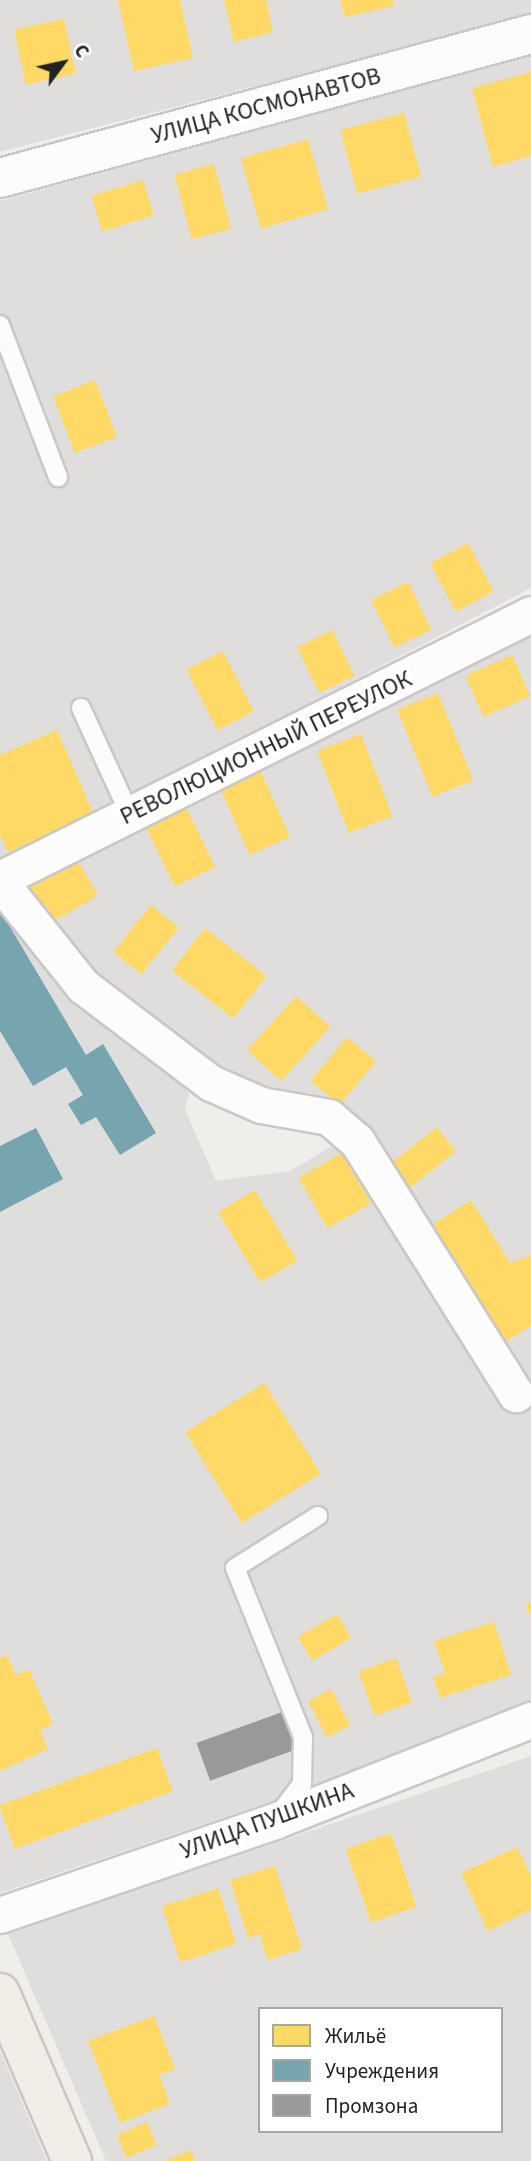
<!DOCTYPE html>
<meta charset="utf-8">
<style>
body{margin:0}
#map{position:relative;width:531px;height:2161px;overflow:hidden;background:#f0eeeb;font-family:"Source Sans 3",sans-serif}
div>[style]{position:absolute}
.residential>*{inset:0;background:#dfdedc}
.religious>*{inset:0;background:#dededc}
.homes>*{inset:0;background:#ffd966;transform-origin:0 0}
.public>*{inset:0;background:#76a5af}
.industry>*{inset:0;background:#999;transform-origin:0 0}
.roads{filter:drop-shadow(2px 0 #c9c8c7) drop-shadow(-2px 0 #c9c8c7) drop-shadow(0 2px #c9c8c7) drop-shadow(0 -2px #c9c8c7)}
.service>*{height:18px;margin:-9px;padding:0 9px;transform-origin:9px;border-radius:9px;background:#fdfcfc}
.minor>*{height:35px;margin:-17.5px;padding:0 17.5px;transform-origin:17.5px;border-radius:17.5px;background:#fdfcfc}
.tertiary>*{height:38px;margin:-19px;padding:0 19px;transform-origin:19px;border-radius:19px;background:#fdfcfc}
.primary>*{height:38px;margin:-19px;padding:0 19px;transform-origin:19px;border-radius:19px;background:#f3ede7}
span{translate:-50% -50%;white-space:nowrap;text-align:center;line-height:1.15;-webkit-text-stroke:7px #fff;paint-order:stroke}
.street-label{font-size:24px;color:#222}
.legend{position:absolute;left:258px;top:2007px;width:245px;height:126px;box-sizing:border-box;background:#fff;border:2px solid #a7a7a7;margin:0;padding:9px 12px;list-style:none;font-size:21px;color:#222}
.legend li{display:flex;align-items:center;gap:14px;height:35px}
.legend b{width:35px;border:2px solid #a7a7a7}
.north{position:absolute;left:28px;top:28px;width:70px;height:70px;-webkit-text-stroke:5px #fff;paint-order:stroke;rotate:57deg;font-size:19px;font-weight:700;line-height:28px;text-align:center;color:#222}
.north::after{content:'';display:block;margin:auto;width:24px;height:32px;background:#222;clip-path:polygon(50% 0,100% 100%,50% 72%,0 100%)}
</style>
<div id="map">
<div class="residential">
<div style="clip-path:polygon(0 0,531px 0,531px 15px,0 152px)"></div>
<div style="clip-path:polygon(531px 54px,531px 588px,0 864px,0 201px)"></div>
<div style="clip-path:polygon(531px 632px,531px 1713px,0 1893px,0 1281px,116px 1216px,216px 1181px,290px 1171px,359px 1130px,263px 1093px,86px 977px,16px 879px,279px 762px)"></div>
<div style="clip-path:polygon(evenodd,531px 1756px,531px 2161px,106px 2161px,8px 1934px,531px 1756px,260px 2009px,501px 2009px,501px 2131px,260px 2131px,260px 2009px)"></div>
<div style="clip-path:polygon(0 2051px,47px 2161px,0 2161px)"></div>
</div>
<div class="religious">
<div style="clip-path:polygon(0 909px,150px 1046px,189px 1094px,185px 1109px,216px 1181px,116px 1216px,0 1281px)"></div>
</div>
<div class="homes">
<div style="clip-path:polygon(118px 0,180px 0,193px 58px,134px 71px)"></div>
<div style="clip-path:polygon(224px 0,266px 0,273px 32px,234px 42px)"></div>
<div style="clip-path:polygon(340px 0,393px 0,394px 6px,345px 17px)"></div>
<div style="left:64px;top:19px;width:56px;height:51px;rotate:78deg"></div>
<div style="clip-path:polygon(531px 72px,531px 156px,493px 167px,472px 88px)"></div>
<div style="left:404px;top:113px;width:66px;height:66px;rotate:75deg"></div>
<div style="left:308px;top:139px;width:73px;height:70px;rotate:74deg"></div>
<div style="left:214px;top:164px;width:67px;height:41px;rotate:75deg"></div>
<div style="left:143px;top:180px;width:37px;height:54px;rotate:73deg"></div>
<div style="left:95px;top:380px;width:61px;height:45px;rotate:69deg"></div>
<div style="left:468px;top:543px;width:55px;height:43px;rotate:62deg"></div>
<div style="left:408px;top:582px;width:53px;height:41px;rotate:64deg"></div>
<div style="left:332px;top:630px;width:51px;height:39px;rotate:64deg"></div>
<div style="left:223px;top:651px;width:68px;height:41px;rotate:63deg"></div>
<div style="left:512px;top:655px;width:45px;height:51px;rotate:66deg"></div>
<div style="left:438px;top:693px;width:94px;height:44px;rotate:68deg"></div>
<div style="clip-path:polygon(57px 730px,94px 815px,8px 852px,0 835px,0 755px)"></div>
<div style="left:361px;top:734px;width:88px;height:47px;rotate:69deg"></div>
<div style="left:261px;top:772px;width:71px;height:44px;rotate:66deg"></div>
<div style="left:185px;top:805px;width:69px;height:45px;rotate:64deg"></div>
<div style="left:74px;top:854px;width:48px;height:61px;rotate:60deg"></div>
<div style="left:151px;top:905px;width:36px;height:60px;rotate:39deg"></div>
<div style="left:205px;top:928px;width:78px;height:54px;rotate:38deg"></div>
<div style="left:296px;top:996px;width:46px;height:73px;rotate:42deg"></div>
<div style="left:347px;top:1037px;width:38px;height:57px;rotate:40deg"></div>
<div style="left:437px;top:1127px;width:31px;height:68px;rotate:52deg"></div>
<div style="left:342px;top:1153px;width:58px;height:50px;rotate:60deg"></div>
<div style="left:255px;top:1190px;width:82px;height:43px;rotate:59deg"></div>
<div style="clip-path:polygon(471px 1200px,510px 1263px,531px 1255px,531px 1326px,505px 1342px,432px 1225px)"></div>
<div style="left:264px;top:1383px;width:107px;height:93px;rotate:58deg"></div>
<div style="clip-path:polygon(531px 1602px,531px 1619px,526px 1604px)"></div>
<div style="left:337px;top:1614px;width:28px;height:45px;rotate:60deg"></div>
<div style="clip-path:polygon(494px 1622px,511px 1675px,440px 1698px,433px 1677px,445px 1673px,434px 1641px)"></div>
<div style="clip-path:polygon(7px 1655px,16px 1675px,29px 1669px,53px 1724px,40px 1730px,48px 1749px,0 1771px,0 1658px)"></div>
<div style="left:396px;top:1658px;width:47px;height:40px;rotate:70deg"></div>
<div style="left:331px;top:1689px;width:41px;height:26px;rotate:62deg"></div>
<div style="left:157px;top:1748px;width:46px;height:168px;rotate:70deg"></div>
<div style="left:391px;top:1833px;width:78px;height:48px;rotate:71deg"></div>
<div style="clip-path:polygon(517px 1847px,531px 1876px,531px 1910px,488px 1931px,461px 1873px)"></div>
<div style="clip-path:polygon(275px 1866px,302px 1949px,267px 1960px,260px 1934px,248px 1938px,230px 1880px)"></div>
<div style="left:218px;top:1888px;width:59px;height:59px;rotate:72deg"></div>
<div style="clip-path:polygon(154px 2016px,175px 2069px,159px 2075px,170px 2104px,120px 2123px,88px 2041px)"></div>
<div style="left:147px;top:2122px;width:25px;height:33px;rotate:67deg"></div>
<div style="clip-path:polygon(191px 2150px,195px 2161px,164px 2161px)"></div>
</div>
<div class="public">
<div style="clip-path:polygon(0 910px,86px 1055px,103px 1044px,156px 1133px,120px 1155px,96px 1117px,81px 1125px,68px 1104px,83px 1095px,66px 1067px,33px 1086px,0 1031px)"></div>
<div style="clip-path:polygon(36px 1128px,63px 1179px,0 1212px,0 1146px)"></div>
</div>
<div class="industry">
<div style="left:282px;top:1712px;width:40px;height:91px;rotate:70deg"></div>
</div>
<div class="roads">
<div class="service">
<div style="left:0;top:325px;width:163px;rotate:69.1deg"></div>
<div style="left:81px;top:708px;width:118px;rotate:65.4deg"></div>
<div style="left:280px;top:1813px;width:36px;rotate:-53deg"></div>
<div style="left:302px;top:1784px;width:47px;rotate:-88.8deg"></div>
<div style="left:303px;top:1737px;width:182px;rotate:-111.9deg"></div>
<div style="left:235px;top:1568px;width:98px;rotate:-32.1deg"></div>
</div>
<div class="minor">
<div style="left:0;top:879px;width:593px;rotate:-26.52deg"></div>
<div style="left:0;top:882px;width:133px;rotate:51.4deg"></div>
<div style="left:83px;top:986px;width:161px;rotate:37.2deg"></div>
<div style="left:211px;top:1083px;width:55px;rotate:23.7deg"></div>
<div style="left:261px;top:1105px;width:69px;rotate:10deg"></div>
<div style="left:329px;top:1117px;width:37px;rotate:41deg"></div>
<div style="left:357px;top:1141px;width:299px;rotate:57.9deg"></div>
<div style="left:0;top:1915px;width:290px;rotate:-18.9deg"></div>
<div style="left:274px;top:1821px;width:276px;rotate:-21.5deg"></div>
</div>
<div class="tertiary">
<div style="left:0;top:178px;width:550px;rotate:-15.17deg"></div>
</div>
<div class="primary">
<div style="left:0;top:1993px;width:183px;rotate:66.8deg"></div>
</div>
</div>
<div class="street-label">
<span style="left:266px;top:106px;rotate:-15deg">УЛИЦА КОСМОНАВТОВ</span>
<span style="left:266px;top:748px;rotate:-26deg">РЕВОЛЮЦИОННЫЙ ПЕРЕУЛОК</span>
<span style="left:267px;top:1821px;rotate:-20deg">УЛИЦА ПУШКИНА</span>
</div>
<ul class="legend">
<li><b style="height:19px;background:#ffd966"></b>Жильё</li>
<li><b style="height:19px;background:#76a5af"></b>Учреждения</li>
<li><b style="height:19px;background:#999"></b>Промзона</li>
</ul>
<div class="north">С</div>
</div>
